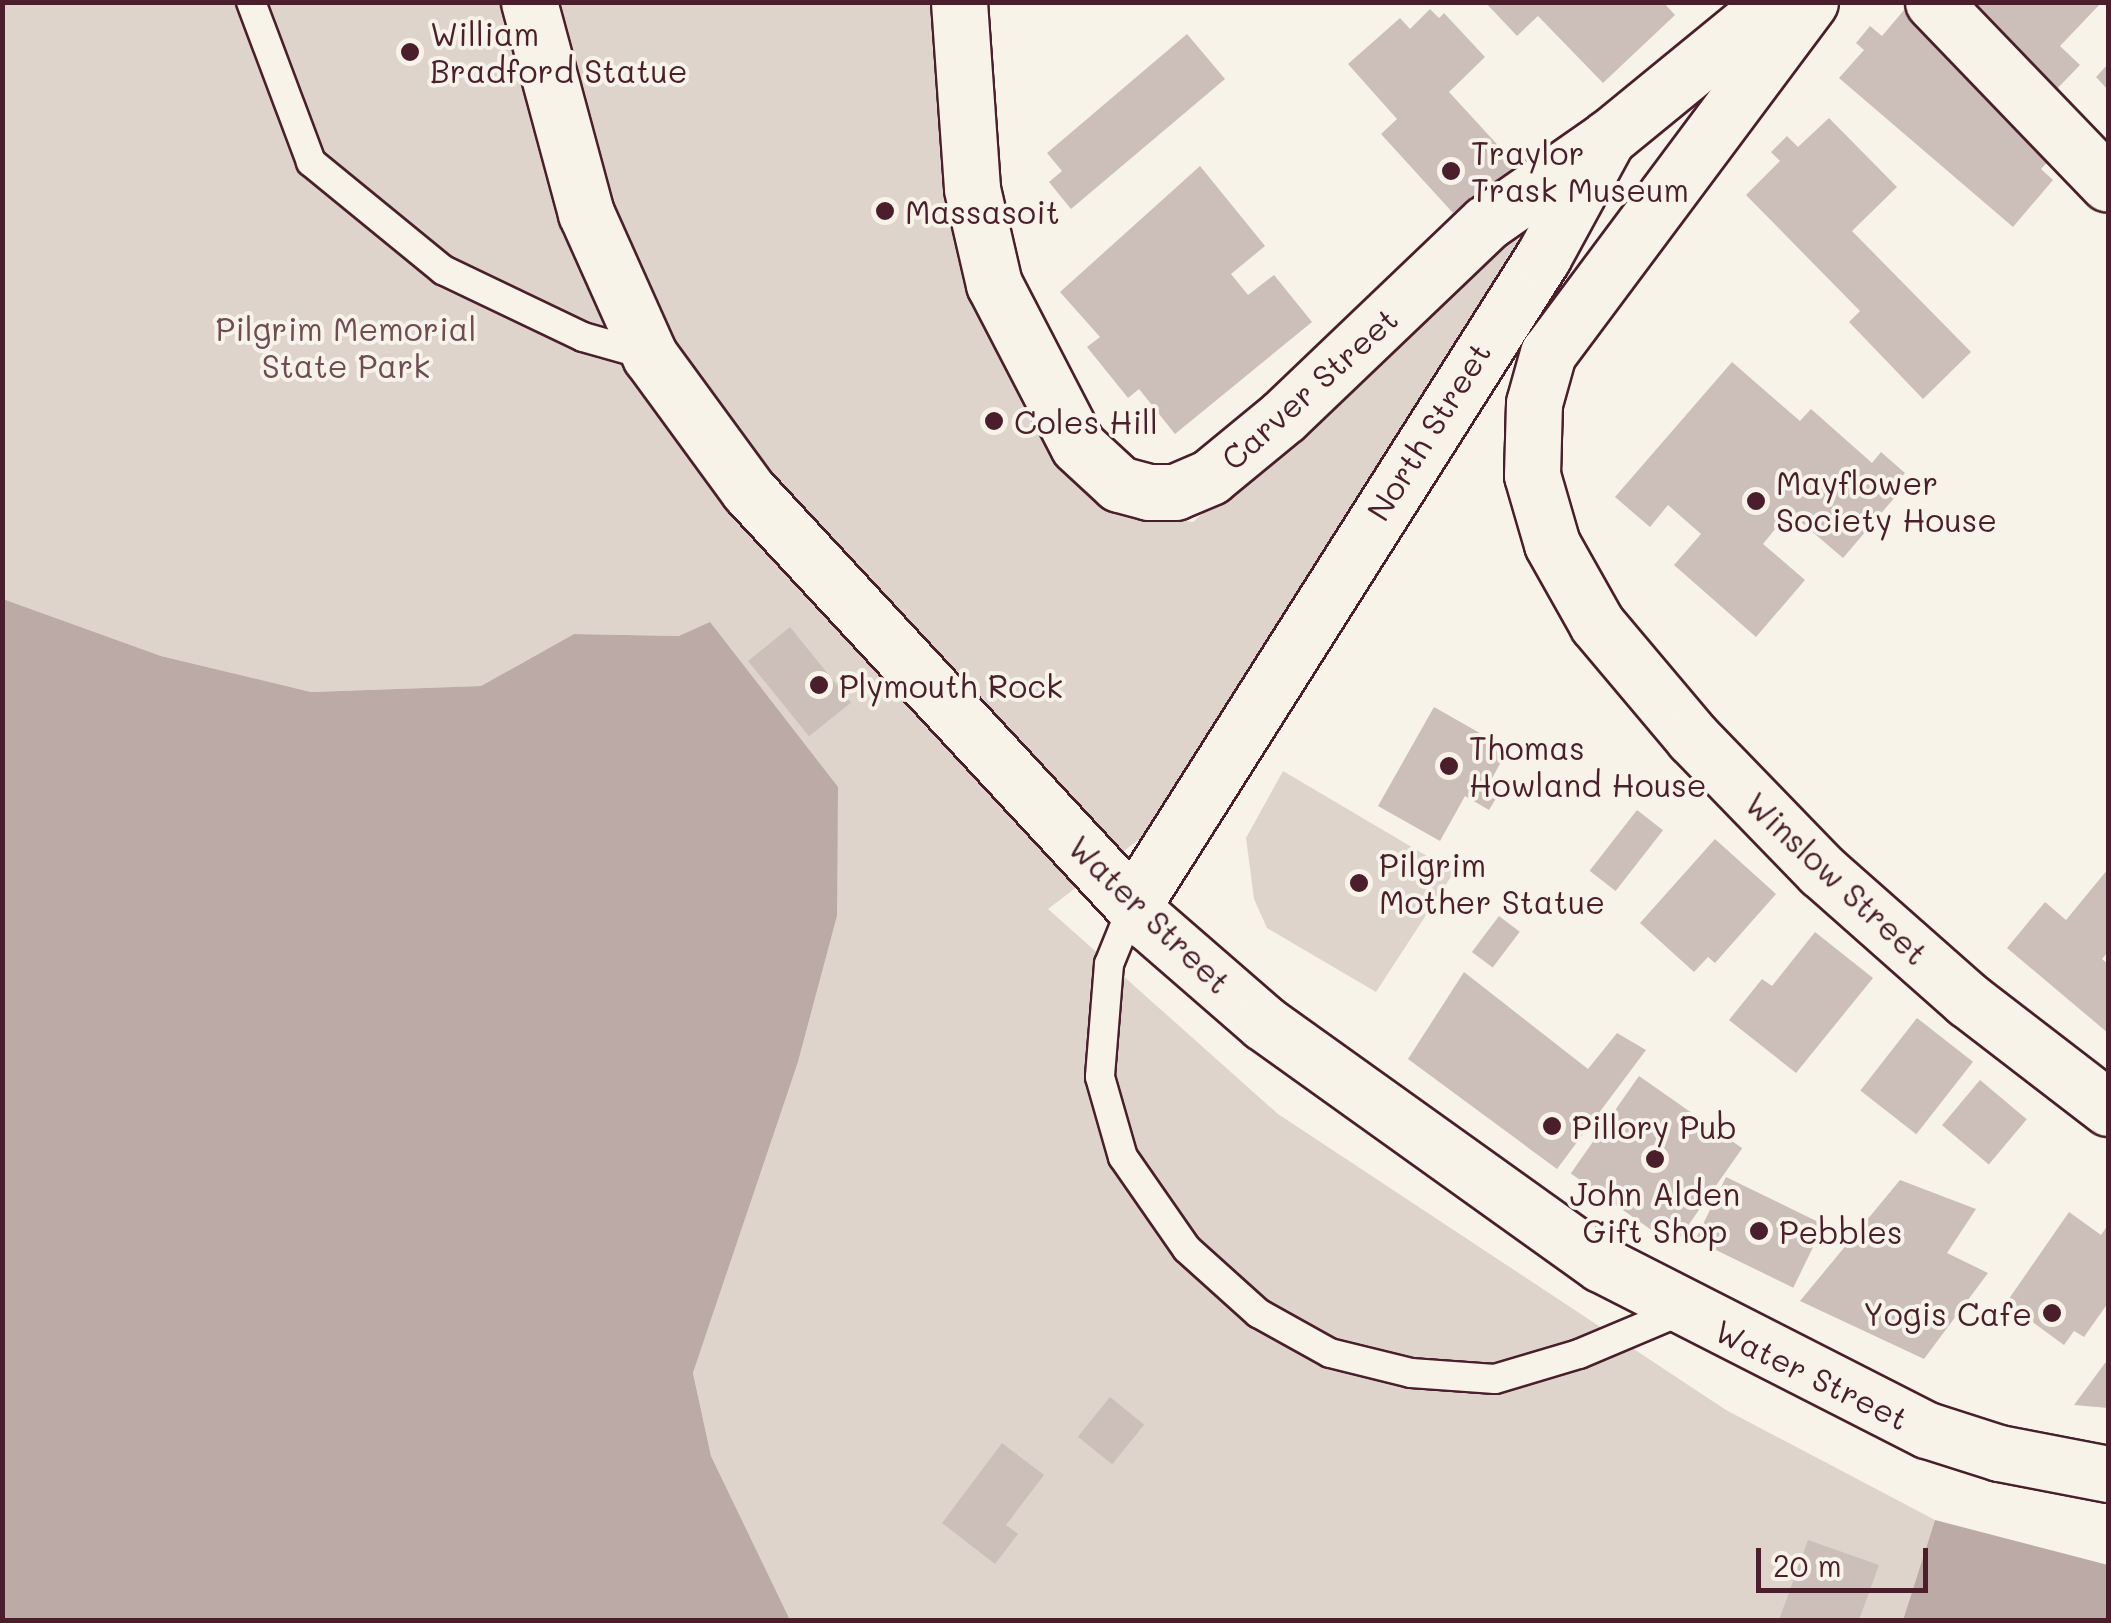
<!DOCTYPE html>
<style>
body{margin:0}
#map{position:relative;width:2111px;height:1623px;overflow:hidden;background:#f7f3e8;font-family:Mali,sans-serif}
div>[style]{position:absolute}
.green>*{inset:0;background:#ded4cc}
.water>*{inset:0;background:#bcaaa7}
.building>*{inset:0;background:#ccbfb9;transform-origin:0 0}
.roads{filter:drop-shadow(2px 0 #4a1f2b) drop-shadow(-2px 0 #4a1f2b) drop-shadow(0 2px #4a1f2b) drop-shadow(0 -2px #4a1f2b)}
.lane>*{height:28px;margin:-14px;padding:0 14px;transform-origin:14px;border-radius:14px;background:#f7f3e8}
.street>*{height:55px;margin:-27.5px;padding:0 27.5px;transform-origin:27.5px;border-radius:27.5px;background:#f7f3e8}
.secondary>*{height:55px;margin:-27.5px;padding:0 27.5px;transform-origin:27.5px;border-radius:27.5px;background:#f7f3e8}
.dots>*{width:28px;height:28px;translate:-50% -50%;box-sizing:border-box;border:5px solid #f7f3e8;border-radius:50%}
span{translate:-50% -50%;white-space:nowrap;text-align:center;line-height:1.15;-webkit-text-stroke:8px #f7f3e8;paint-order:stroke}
.poi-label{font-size:32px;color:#4a1f2b}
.left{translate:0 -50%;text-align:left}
.right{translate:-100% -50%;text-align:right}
.park-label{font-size:32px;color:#6f4c53}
.street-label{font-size:32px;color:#4a1f2b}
.frame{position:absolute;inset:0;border:5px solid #4a1f2b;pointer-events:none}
.scale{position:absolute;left:1756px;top:1548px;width:172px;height:45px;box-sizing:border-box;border:5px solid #4a1f2b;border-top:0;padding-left:12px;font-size:30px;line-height:35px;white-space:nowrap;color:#4a1f2b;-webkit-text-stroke:8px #f7f3e8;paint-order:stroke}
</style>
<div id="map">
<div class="green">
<div style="clip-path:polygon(2px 3px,940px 3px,1013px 355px,1104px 508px,1193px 522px,1516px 236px,1526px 260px,1188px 802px,1048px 909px,1278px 1114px,1726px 1410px,1935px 1520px,1903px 1620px,790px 1620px,711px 1456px,693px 1373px,798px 1062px,837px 916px,679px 636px,574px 634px,481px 686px,311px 692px,161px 656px,3px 599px)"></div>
<div style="clip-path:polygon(1283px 771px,1454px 872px,1376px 992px,1267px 928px,1254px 899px,1246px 838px)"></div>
</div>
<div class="water">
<div style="clip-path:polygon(3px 599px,161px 656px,311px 692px,481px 686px,574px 634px,679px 636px,710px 622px,838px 787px,837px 916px,798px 1062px,693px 1373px,711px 1456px,790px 1620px,3px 1620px)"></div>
<div style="clip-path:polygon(1935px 1520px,2108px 1565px,2108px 1620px,1903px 1620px)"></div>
</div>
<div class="building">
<div style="clip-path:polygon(1485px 2px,1663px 2px,1675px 15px,1603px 83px,1538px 16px,1517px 36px)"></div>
<div style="clip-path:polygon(1958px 2px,2102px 2px,2060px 46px,2080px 65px,2052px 94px)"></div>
<div style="clip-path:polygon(1910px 3px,2052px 157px,2041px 169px,2053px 180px,2013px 227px,1839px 78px,1864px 50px,1856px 43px,1870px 26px,1882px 36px)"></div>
<div style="clip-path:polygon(1430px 9px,1439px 18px,1444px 13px,1485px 57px,1449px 92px,1517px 166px,1477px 204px,1471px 197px,1453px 213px,1381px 134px,1397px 119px,1348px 64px,1400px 18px,1410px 29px)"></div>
<div style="clip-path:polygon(1187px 34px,1225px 79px,1071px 209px,1049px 182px,1062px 171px,1047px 153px)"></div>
<div style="clip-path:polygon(2108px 64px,2108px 90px,2096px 77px)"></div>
<div style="clip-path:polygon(1829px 118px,1897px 187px,1852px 231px,1971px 352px,1923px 399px,1849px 322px,1860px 311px,1746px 195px,1780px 161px,1771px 152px,1787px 136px,1798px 147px)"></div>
<div style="clip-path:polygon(1200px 166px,1265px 246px,1231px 274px,1248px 295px,1274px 275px,1312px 322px,1175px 434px,1139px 389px,1128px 398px,1087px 347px,1100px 337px,1060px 292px)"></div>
<div style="clip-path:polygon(1732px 362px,1800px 421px,1811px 409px,1872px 463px,1881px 452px,1905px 473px,1895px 484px,1901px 490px,1843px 558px,1789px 512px,1763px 544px,1805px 580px,1756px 637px,1674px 565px,1701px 534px,1668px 505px,1650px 527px,1615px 497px)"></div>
<div style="left:790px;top:627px;width:97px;height:54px;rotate:51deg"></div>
<div style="clip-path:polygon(1434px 707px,1508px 749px,1489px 784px,1501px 790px,1489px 810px,1465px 796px,1440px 841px,1378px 806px)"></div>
<div style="left:1637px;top:810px;width:33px;height:77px;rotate:38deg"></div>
<div style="clip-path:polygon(1715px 839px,1776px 894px,1715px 963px,1708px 957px,1694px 972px,1640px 923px)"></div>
<div style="clip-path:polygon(2108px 869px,2108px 952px,2102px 959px,2108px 964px,2108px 1033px,2007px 948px,2045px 902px,2066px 920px)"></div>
<div style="left:1499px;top:916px;width:26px;height:45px;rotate:37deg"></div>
<div style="clip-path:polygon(1815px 932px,1873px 978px,1796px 1073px,1729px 1020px,1762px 979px,1772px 986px)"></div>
<div style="clip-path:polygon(1464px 972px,1588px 1069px,1617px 1033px,1646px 1050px,1557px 1169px,1408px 1059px)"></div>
<div style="left:1917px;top:1018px;width:71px;height:92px;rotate:38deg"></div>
<div style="left:1639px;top:1076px;width:126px;height:119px;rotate:35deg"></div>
<div style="left:1980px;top:1080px;width:61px;height:59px;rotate:40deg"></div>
<div style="left:1726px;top:1177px;width:109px;height:70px;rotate:26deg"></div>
<div style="clip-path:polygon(1900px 1180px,1976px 1209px,1947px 1253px,1988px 1273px,1924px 1359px,1800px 1301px)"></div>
<div style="clip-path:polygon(2069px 1212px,2101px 1235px,2108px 1225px,2108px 1303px,2084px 1337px,2074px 1331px,2064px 1345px,2006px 1303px)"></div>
<div style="clip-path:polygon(2108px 1359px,2108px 1408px,2074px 1405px)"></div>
<div style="left:1110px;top:1397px;width:44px;height:51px;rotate:39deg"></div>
<div style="clip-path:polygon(1002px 1443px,1044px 1475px,1006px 1525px,1018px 1534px,995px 1564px,942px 1523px)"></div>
<div style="clip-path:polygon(1808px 1540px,1879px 1565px,1859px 1620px,1779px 1620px)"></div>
</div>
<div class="roads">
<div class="lane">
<div style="left:251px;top:2px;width:171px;rotate:69.4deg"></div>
<div style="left:311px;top:162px;width:171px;rotate:39.3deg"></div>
<div style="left:443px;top:270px;width:155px;rotate:25.6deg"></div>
<div style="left:583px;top:337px;width:70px;rotate:15.8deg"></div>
<div style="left:1133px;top:905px;width:64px;rotate:112.1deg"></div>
<div style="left:1109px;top:964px;width:113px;rotate:94.6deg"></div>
<div style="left:1100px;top:1077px;width:83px;rotate:74deg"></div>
<div style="left:1123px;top:1157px;width:112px;rotate:55.2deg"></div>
<div style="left:1187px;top:1249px;width:96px;rotate:42deg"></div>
<div style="left:1258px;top:1313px;width:82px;rotate:29.1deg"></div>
<div style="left:1330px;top:1353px;width:83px;rotate:13.9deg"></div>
<div style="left:1411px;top:1373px;width:84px;rotate:4.1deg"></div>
<div style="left:1495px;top:1379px;width:88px;rotate:-16.6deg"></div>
<div style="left:1579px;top:1354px;width:113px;rotate:-22.9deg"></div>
</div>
<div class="street">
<div style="left:959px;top:2px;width:187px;rotate:86deg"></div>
<div style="left:972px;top:189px;width:98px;rotate:77deg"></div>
<div style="left:994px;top:284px;width:182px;rotate:62.6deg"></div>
<div style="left:1078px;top:446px;width:56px;rotate:42.8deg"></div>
<div style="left:1119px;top:484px;width:31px;rotate:15deg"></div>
<div style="left:1149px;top:492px;width:26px"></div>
<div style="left:1175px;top:492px;width:38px;rotate:-23deg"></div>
<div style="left:1210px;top:477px;width:96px;rotate:-39.5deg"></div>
<div style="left:1284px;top:416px;width:279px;rotate:-43.7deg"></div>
<div style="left:1486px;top:223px;width:149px;rotate:-34.9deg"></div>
<div style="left:1810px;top:2px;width:438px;rotate:126.7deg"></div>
<div style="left:1548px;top:353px;width:52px;rotate:105.6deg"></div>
<div style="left:1534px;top:403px;width:72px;rotate:91.6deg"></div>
<div style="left:1532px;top:475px;width:72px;rotate:73.8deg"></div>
<div style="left:1552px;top:544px;width:92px;rotate:60.6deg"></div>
<div style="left:1597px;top:624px;width:149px;rotate:49.9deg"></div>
<div style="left:1693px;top:738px;width:185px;rotate:45.9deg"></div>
<div style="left:1822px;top:871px;width:195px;rotate:41.5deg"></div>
<div style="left:1968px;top:1000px;width:177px;rotate:37.6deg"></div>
<div style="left:1933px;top:2px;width:252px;rotate:46.1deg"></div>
<div style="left:1133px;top:905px;width:767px;rotate:-57.68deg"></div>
<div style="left:1543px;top:257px;width:136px;rotate:-61.4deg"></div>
<div style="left:1608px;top:138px;width:215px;rotate:-39.3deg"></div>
</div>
<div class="secondary">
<div style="left:529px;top:2px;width:219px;rotate:74.9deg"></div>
<div style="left:586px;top:213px;width:157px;rotate:65.9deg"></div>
<div style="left:650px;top:356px;width:166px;rotate:53.8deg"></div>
<div style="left:748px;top:490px;width:590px;rotate:47.2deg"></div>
<div style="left:1149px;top:923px;width:152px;rotate:41deg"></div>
<div style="left:1264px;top:1023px;width:414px;rotate:35.6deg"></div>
<div style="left:1601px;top:1264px;width:366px;rotate:27deg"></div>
<div style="left:1927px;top:1430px;width:76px;rotate:17.7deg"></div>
<div style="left:1999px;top:1453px;width:111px;rotate:10.9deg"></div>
</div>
</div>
<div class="dots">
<div style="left:410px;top:52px;background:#4a1f2b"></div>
<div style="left:1451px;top:171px;background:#4a1f2b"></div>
<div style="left:885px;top:211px;background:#4a1f2b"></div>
<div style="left:994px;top:421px;background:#4a1f2b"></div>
<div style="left:1756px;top:501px;background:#4a1f2b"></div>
<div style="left:819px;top:685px;background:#4a1f2b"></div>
<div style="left:1449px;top:766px;background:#4a1f2b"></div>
<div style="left:1359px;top:883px;background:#4a1f2b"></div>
<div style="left:1552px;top:1126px;background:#4a1f2b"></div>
<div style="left:1655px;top:1159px;background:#4a1f2b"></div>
<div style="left:1759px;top:1231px;background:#4a1f2b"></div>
<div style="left:2052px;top:1313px;background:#4a1f2b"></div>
</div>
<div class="poi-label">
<span class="left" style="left:430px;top:52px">William<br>Bradford Statue</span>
<span class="left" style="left:1471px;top:171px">Traylor<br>Trask Museum</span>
<span class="left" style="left:905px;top:211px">Massasoit</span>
<span class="left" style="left:1014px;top:421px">Coles Hill</span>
<span class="left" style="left:1776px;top:501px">Mayflower<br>Society House</span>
<span class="left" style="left:839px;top:685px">Plymouth Rock</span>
<span class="left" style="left:1469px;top:766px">Thomas<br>Howland House</span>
<span class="left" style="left:1379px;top:883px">Pilgrim<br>Mother Statue</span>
<span class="left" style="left:1572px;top:1126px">Pillory Pub</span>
<span style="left:1655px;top:1212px">John Alden<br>Gift Shop</span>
<span class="left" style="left:1779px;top:1231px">Pebbles</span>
<span class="right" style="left:2032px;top:1313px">Yogis Cafe</span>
</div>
<div class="park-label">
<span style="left:346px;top:347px">Pilgrim Memorial<br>State Park</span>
</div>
<div class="street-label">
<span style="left:1309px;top:388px;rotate:-42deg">Carver Street</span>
<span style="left:1428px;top:431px;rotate:-58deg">North Street</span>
<span style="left:1837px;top:878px;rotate:43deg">Winslow Street</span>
<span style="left:1150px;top:914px;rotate:44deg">Water Street</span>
<span style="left:1812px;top:1374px;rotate:26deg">Water Street</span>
</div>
<div class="frame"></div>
<div class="scale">20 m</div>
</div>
